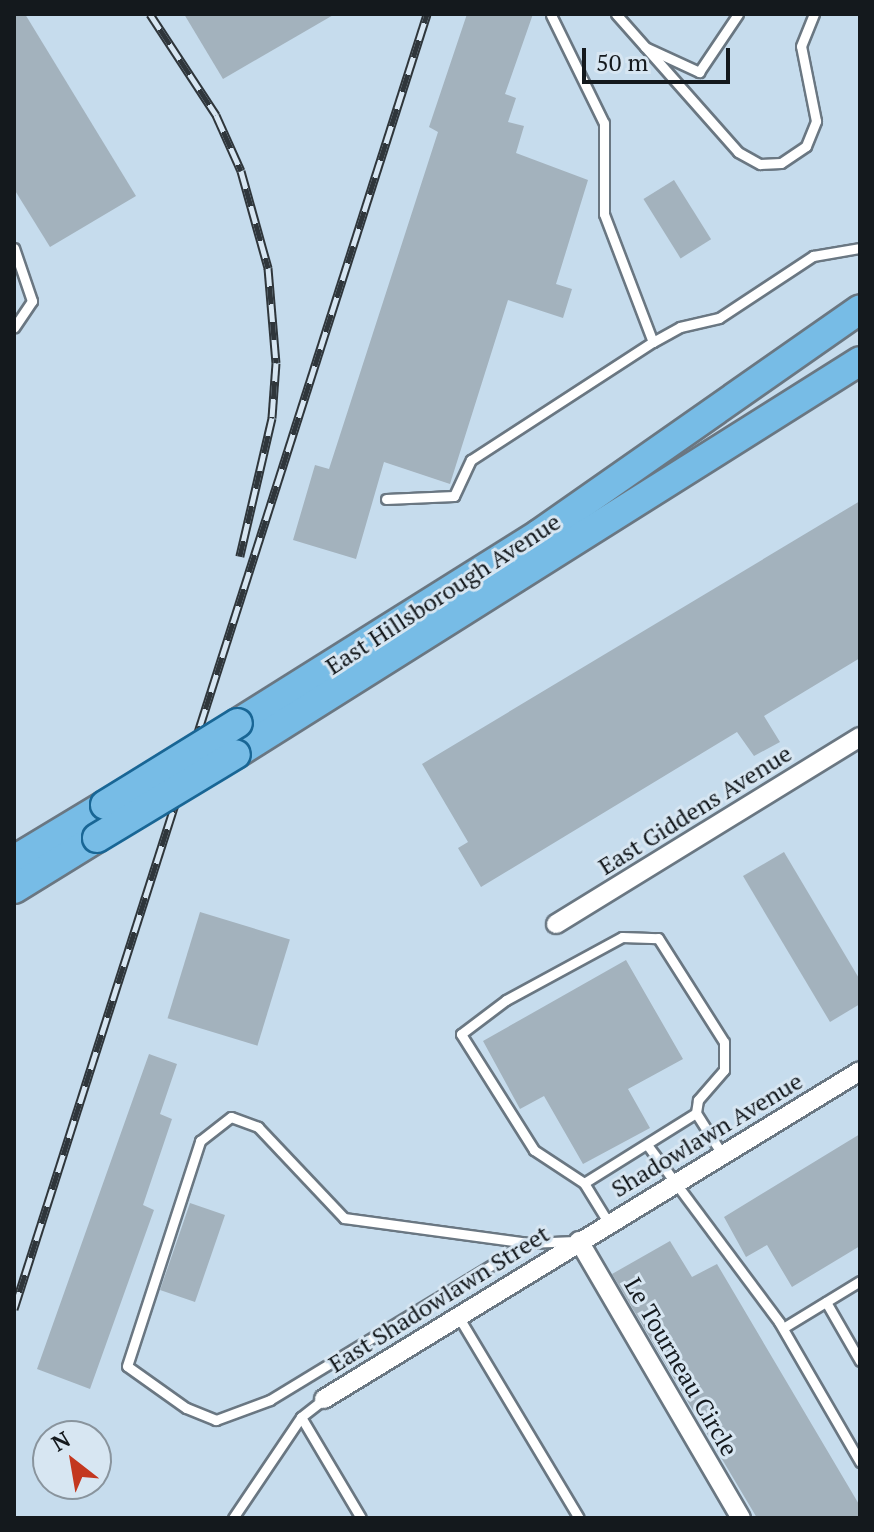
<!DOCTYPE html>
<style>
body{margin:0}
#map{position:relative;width:874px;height:1532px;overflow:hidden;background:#d7e6f2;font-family:"PT Serif",serif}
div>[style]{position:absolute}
.built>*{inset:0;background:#c6dced}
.building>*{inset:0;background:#a3b2bd;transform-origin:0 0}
.roads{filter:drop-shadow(2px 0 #6a7782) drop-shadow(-2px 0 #6a7782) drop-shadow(0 2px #6a7782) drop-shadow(0 -2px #6a7782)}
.lane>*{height:9px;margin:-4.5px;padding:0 4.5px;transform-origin:4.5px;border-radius:4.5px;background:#fff}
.street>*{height:18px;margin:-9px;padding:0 9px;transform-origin:9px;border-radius:9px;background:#fff}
.primary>*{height:28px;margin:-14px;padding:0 14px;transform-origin:14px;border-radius:14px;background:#77bce6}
.rail>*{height:9px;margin-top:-4.5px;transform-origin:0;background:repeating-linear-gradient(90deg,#d7e6f2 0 18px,#2f363b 0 36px);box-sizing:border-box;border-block:2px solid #2f363b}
.bridges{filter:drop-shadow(2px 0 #196695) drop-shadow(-2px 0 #196695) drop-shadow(0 2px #196695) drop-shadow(0 -2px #196695)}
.primary-bridge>*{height:28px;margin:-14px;padding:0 14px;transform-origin:14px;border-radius:14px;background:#77bce6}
span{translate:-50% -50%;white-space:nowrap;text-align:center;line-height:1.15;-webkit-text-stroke:6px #d7e6f2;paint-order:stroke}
.street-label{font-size:24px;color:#14191d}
.frame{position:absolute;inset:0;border:16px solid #14191d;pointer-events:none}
.north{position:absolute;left:32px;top:1420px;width:80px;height:80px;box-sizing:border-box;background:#d7e6f2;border:2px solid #89949d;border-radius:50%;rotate:329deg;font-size:22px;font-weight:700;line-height:32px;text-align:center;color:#14191d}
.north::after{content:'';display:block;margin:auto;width:28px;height:36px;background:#c3371f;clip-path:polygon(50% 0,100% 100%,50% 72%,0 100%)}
.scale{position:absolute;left:582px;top:48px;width:148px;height:36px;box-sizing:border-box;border:4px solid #14191d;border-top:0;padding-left:10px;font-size:24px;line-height:28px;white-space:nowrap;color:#14191d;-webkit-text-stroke:6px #d7e6f2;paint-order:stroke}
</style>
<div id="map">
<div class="built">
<div style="clip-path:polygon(evenodd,14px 14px,860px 14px,860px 1518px,14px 1518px,14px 14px,48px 1436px,96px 1436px,96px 1484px,48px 1484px,48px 1436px)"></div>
</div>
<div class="building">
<div style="clip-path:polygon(14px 14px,25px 14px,136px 196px,50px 247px,14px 189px)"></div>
<div style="clip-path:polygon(184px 14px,335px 14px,223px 79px)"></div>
<div style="clip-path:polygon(467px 14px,533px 14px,505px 94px,516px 98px,508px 122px,524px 126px,516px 153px,588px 180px,556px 284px,572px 289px,563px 318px,508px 300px,450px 484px,384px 462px,356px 559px,293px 540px,315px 465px,329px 469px,438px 132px,429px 127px)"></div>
<div style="left:674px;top:180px;width:70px;height:36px;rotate:58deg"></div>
<div style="clip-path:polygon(860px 501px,860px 658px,764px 716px,780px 742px,754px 756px,737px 732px,481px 887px,458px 848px,468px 842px,422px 764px)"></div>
<div style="clip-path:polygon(784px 852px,860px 980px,860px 1004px,830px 1022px,743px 876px)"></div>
<div style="left:200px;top:912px;width:94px;height:111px;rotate:17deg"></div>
<div style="clip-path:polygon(626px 960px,683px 1059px,628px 1089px,650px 1128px,583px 1164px,544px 1096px,520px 1109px,483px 1041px)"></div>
<div style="clip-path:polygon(149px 1054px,177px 1064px,160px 1114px,172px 1119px,143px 1205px,154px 1210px,90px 1389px,37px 1369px)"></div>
<div style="clip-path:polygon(860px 1134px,860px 1246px,792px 1287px,767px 1245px,746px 1257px,724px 1217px)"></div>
<div style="left:190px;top:1203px;width:37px;height:92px;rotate:19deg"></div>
<div style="clip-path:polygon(670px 1241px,692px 1277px,717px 1264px,860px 1506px,860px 1518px,757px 1518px,612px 1274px)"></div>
</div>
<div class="roads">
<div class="lane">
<div style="left:616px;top:14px;width:184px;rotate:48.5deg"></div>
<div style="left:738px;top:152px;width:25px;rotate:29deg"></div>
<div style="left:760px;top:164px;width:21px;rotate:-3deg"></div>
<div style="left:781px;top:163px;width:30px;rotate:-34deg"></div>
<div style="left:806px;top:146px;width:27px;rotate:-68deg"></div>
<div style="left:816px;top:121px;width:76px;rotate:-101.3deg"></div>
<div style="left:801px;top:46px;width:35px;rotate:-68deg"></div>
<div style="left:551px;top:15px;width:120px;rotate:63.9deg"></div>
<div style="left:604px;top:123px;width:91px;rotate:90deg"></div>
<div style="left:604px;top:214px;width:137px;rotate:69.1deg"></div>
<div style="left:645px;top:47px;width:60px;rotate:24.8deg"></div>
<div style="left:699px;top:72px;width:70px;rotate:-56.1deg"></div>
<div style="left:14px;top:248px;width:56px;rotate:71.2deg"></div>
<div style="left:32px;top:301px;width:32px;rotate:124deg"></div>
<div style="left:386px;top:499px;width:68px;rotate:-2.5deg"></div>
<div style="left:454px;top:496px;width:40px;rotate:-65deg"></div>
<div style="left:471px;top:460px;width:217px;rotate:-33deg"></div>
<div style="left:653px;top:342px;width:31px;rotate:-29deg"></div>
<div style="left:680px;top:327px;width:40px;rotate:-13deg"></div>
<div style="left:719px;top:318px;width:113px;rotate:-33.4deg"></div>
<div style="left:813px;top:256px;width:48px;rotate:-9.7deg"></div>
<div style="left:648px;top:1146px;width:219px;rotate:53.3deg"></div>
<div style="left:779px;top:1322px;width:162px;rotate:59.9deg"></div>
<div style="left:584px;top:1183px;width:60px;rotate:-146.6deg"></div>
<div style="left:534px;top:1150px;width:137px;rotate:-122.2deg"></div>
<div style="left:461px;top:1034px;width:56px;rotate:-37.1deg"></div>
<div style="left:506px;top:1000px;width:132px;rotate:-28.5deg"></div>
<div style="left:622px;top:937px;width:36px;rotate:2deg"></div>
<div style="left:658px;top:938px;width:123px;rotate:57.6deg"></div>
<div style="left:724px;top:1042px;width:28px;rotate:90deg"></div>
<div style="left:724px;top:1070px;width:40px;rotate:131deg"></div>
<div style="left:698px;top:1100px;width:13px;rotate:99deg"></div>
<div style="left:608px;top:1222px;width:46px;rotate:-121.6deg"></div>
<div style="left:584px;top:1183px;width:132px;rotate:-32deg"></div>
<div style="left:696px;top:1113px;width:49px;rotate:57.6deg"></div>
<div style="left:528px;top:1243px;width:302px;rotate:148.7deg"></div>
<div style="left:270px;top:1400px;width:58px;rotate:159.7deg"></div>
<div style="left:216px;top:1420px;width:32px;rotate:-158deg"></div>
<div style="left:186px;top:1408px;width:72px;rotate:-144.6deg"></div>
<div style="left:127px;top:1366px;width:237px;rotate:-72deg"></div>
<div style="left:200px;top:1141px;width:39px;rotate:-38deg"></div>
<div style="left:231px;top:1117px;width:29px;rotate:20deg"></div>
<div style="left:258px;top:1127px;width:125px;rotate:46.6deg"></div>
<div style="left:344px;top:1218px;width:186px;rotate:7.7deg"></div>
<div style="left:528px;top:1243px;width:47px;rotate:-2.4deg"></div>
<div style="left:826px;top:1302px;width:68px;rotate:60deg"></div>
<div style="left:458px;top:1316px;width:235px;rotate:59.1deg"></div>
<div style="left:783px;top:1328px;width:90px;rotate:-31.4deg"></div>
<div style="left:301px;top:1417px;width:117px;rotate:59.3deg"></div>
<div style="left:233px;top:1518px;width:122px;rotate:-56deg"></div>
<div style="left:301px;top:1417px;width:29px;rotate:-38deg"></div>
</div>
<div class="street">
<div style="left:556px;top:924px;width:357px;rotate:-31.6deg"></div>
<div style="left:579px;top:1241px;width:321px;rotate:59.7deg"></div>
<div style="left:324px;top:1399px;width:628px;rotate:-31.46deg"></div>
</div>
<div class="primary">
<div style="left:238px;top:723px;width:355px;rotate:-32.1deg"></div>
<div style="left:539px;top:534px;width:392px;rotate:-35deg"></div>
<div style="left:236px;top:754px;width:737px;rotate:-32.2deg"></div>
<div style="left:14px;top:860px;width:106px;rotate:-31.1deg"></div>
<div style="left:14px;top:889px;width:97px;rotate:-31.6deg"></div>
</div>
</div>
<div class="rail">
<div style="left:150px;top:14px;width:121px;rotate:56.8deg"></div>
<div style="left:216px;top:115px;width:61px;rotate:65.9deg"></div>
<div style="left:241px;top:171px;width:101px;rotate:74.4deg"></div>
<div style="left:268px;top:268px;width:95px;rotate:85.2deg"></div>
<div style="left:276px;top:363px;width:55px;rotate:94.2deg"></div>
<div style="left:272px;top:418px;width:142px;rotate:103.1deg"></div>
<div style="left:14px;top:1309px;width:1359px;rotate:-72.31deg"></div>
</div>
<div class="bridges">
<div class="primary-bridge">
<div style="left:105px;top:805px;width:156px;rotate:-31.7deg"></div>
<div style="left:97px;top:838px;width:162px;rotate:-31.1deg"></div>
</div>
</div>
<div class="street-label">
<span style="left:443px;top:594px;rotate:-33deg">East Hillsborough Avenue</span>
<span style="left:695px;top:810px;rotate:-32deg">East Giddens Avenue</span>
<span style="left:707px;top:1135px;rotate:-31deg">Shadowlawn Avenue</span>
<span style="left:439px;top:1299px;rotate:-32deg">East Shadowlawn Street</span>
<span style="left:681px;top:1367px;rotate:60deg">Le Tourneau Circle</span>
</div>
<div class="frame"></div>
<div class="north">N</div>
<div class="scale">50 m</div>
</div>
